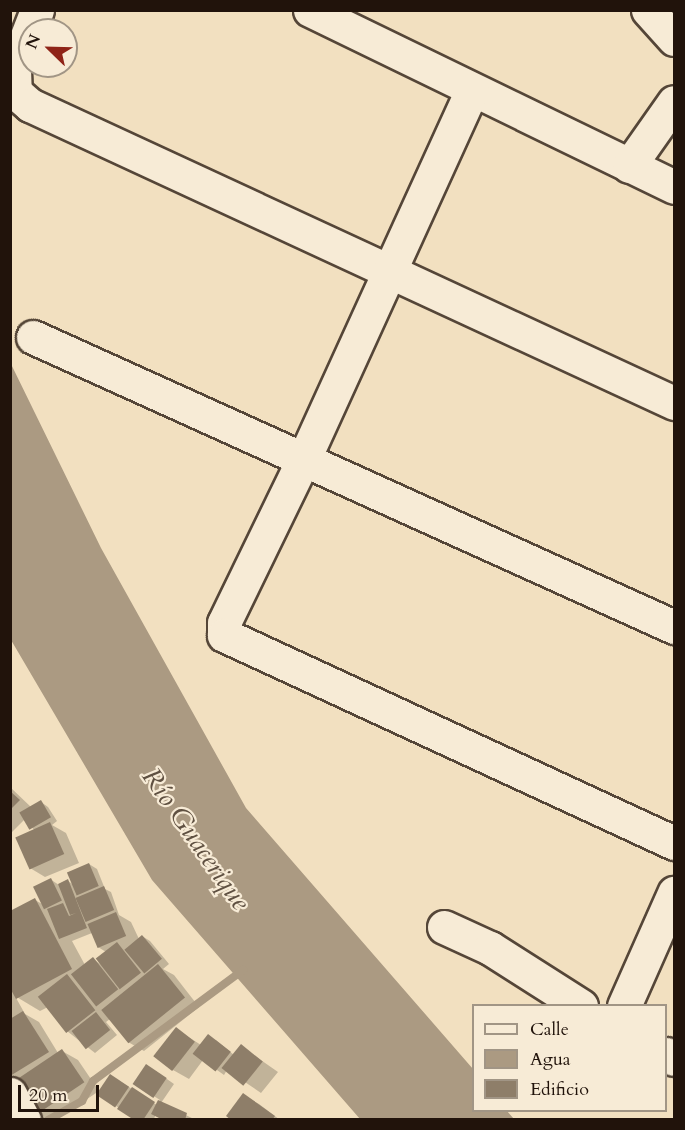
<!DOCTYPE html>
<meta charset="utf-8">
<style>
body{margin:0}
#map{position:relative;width:685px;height:1130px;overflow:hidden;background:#f2e0c0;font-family:Cardo,serif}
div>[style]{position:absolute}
.water>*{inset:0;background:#ab9a82}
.shadow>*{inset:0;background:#0003}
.stream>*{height:8px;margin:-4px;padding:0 4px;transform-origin:4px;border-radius:4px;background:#ab9a82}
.building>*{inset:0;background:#8e7e69;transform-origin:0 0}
.roads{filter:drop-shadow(2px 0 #554638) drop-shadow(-2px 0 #554638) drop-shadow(0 2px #554638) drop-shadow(0 -2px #554638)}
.minor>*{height:33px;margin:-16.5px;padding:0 16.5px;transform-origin:16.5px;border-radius:16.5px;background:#f7ebd6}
span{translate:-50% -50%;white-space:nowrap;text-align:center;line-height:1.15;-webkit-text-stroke:4.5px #f7ebd6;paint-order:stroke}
.water-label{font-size:27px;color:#5f5041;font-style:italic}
.frame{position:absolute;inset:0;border:12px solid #21130b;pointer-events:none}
.legend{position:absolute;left:472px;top:1004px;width:195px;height:108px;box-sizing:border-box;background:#f7ebd6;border:2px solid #a19585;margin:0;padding:8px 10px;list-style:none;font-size:18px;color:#21130b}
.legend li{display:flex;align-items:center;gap:12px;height:30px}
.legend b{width:30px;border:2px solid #a19585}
.north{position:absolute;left:18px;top:18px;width:60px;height:60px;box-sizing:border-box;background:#f7ebd6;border:2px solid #a19585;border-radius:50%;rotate:293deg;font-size:16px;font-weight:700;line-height:24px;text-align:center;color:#21130b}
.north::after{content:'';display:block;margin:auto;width:21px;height:27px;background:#8f2418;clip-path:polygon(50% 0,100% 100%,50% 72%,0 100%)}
.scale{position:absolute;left:18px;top:1085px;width:81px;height:27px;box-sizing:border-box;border:3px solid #21130b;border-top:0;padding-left:8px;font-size:18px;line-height:21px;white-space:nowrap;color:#21130b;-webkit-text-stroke:4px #f7ebd6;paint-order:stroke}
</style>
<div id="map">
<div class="water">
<div style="clip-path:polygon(10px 362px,101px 548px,246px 808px,473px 1069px,474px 1110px,507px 1111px,514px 1119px,360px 1119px,152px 880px,11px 640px)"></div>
</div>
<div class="shadow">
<div style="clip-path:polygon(10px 787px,32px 808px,41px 802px,48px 807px,57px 821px,52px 825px,66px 833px,79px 863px,45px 877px,30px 868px,35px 831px,25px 819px,10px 834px)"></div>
<div style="clip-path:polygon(evenodd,89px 864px,97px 869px,105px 889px,111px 892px,119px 915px,131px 922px,139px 939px,142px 936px,150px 941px,169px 964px,163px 969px,174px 975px,199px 1007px,144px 1051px,128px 1042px,110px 1019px,106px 1022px,117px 1035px,95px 1053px,67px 1031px,48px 1007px,40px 1011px,15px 996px,25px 1014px,39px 1022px,58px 1053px,62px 1051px,78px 1060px,99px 1091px,56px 1120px,43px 1120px,35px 1114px,18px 1080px,10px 1075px,10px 987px,35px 900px,44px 905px,50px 879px,59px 885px,68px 881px,74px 885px,89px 864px,92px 933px,98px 947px,106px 952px,102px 965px,93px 959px,85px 965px,72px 941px,92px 933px)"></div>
<div style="clip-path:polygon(176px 1029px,201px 1045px,216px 1040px,234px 1055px,241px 1046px,278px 1072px,261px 1093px,227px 1070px,224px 1075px,203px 1060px,189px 1079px,173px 1070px)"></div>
<div style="clip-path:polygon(154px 1070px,174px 1084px,161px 1103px,196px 1120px,164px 1120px,156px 1115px,153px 1120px,137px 1120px,98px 1094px,118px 1080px,157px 1105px,160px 1100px,135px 1084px)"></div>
<div style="clip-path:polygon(243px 1095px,259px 1104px,280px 1120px,234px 1120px)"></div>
</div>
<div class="stream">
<div style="left:48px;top:1120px;width:39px;rotate:-29deg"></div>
<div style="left:82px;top:1101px;width:23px;rotate:-61deg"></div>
<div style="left:93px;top:1081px;width:187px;rotate:-36.5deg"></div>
</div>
<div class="building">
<div style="clip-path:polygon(10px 791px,20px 800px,10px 810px)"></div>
<div style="left:41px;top:800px;width:20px;height:25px;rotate:60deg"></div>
<div style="left:50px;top:822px;width:35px;height:38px;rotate:66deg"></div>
<div style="left:89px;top:863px;width:25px;height:24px;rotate:67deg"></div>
<div style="left:51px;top:878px;width:25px;height:20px;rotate:64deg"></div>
<div style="clip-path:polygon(68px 879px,87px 928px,59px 939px,47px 909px,63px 903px,69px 916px,76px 913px,70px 915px,58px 884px)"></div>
<div style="left:104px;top:886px;width:26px;height:31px;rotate:67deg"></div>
<div style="clip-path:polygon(35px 898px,72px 969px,16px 999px,10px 988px,10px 911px)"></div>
<div style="left:116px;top:912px;width:26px;height:31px;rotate:67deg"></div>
<div style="left:142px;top:935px;width:31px;height:23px;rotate:50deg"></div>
<div style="left:117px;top:942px;width:39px;height:27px;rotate:52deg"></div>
<div style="left:93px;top:957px;width:41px;height:28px;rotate:52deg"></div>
<div style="left:158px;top:964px;width:43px;height:73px;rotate:51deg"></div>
<div style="left:67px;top:974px;width:46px;height:37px;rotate:52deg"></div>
<div style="clip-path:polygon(23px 1011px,49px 1052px,10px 1076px,10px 1019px)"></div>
<div style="left:96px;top:1012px;width:23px;height:31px;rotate:52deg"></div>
<div style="left:176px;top:1027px;width:24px;height:37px;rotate:38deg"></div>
<div style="left:208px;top:1034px;width:29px;height:25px;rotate:38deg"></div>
<div style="left:241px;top:1044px;width:28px;height:31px;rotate:39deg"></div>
<div style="left:62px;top:1049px;width:40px;height:60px;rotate:56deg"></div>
<div style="left:146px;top:1064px;width:25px;height:24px;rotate:34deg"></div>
<div style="left:110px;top:1074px;width:23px;height:25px;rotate:34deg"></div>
<div style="clip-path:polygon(132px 1087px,155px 1102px,143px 1120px,134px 1120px,117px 1109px)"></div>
<div style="clip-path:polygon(243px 1093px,275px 1116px,272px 1120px,231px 1120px,226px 1116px)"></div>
<div style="clip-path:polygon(158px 1100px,187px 1113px,185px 1120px,163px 1120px,151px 1114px)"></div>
</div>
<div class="roads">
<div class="minor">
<div style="left:37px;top:10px;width:63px;rotate:111.3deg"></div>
<div style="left:14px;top:69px;width:23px;rotate:88deg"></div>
<div style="left:15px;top:92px;width:20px;rotate:41deg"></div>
<div style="left:30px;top:105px;width:710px;rotate:24.83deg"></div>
<div style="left:310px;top:10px;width:405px;rotate:25.9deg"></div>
<div style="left:648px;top:10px;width:39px;rotate:48deg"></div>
<div style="left:472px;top:90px;width:405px;rotate:114.5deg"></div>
<div style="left:304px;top:458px;width:183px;rotate:115.9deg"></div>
<div style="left:224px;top:623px;width:12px;rotate:90deg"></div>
<div style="left:224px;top:635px;width:496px;rotate:24.8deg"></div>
<div style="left:629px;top:166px;width:78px;rotate:-54.9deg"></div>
<div style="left:33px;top:337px;width:704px;rotate:24.34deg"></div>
<div style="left:444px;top:927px;width:51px;rotate:24.5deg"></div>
<div style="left:490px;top:948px;width:108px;rotate:32.5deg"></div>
<div style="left:624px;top:1006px;width:124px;rotate:-66.1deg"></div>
<div style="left:666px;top:1054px;width:9px;rotate:32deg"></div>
<div style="left:10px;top:1094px;width:30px;rotate:62deg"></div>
</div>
</div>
<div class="water-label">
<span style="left:196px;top:839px;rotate:55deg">Río Guacerique</span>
</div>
<div class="frame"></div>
<ul class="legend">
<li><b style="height:8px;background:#f7ebd6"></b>Calle</li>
<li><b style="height:16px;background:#ab9a82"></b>Agua</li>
<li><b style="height:16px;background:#8e7e69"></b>Edificio</li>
</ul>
<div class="north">N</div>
<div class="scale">20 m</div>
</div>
